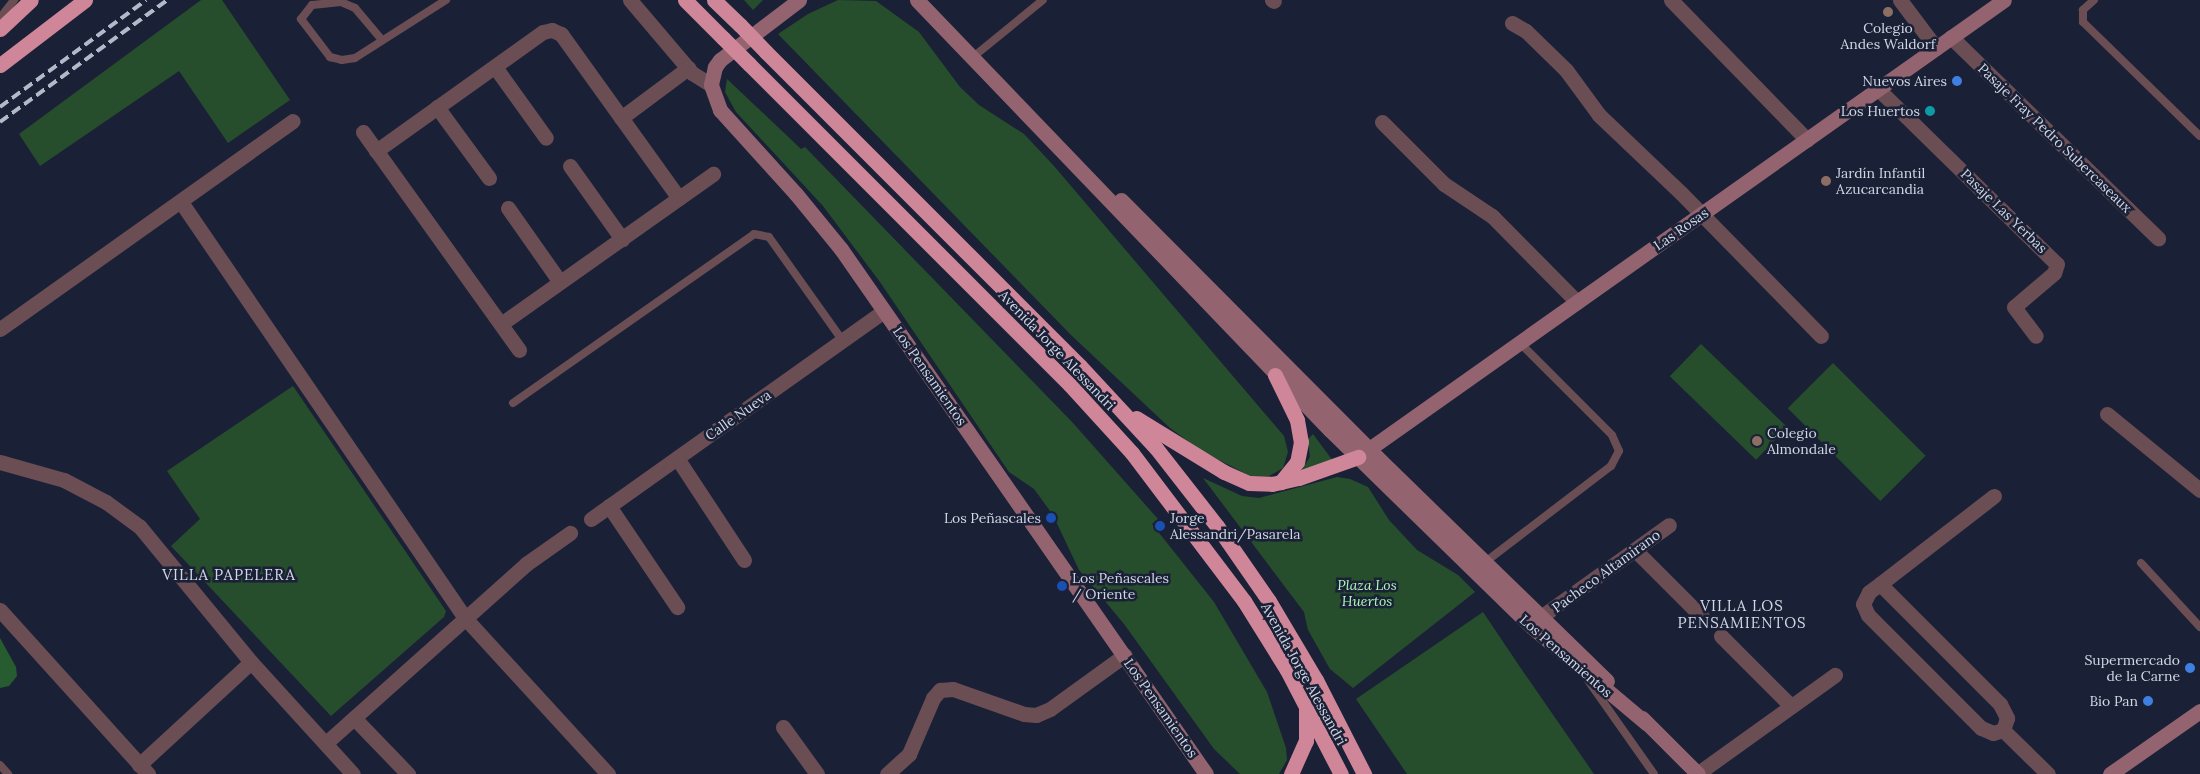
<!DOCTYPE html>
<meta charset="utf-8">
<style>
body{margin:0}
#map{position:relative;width:2200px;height:774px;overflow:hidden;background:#1a2136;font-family:Lora,serif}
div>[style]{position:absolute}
.green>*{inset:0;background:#264e2c;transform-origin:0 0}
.forest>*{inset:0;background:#275c30}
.lane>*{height:8px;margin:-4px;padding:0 4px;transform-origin:4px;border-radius:4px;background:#6b4d54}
.street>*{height:15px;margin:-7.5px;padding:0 7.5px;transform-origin:7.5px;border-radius:7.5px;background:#6b4d54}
.secondary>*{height:15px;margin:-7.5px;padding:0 7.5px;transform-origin:7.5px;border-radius:7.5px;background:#93646f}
.highway>*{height:15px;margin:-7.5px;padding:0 7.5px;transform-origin:7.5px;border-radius:7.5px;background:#cf8698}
.rail>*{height:4px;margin-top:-2px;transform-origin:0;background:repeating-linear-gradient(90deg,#b3b9c8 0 10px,transparent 0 15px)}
.highway-bridge>*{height:15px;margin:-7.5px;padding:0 7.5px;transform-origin:7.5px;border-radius:7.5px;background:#cf8698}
.dots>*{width:14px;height:14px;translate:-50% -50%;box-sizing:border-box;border:2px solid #1a2136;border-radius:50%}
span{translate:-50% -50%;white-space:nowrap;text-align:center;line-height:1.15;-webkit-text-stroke:5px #1a2136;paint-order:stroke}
.poi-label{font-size:14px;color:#d2d7e5}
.right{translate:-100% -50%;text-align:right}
.left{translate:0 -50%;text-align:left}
.street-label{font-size:14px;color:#d2d7e5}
.park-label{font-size:14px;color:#acfab5;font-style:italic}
.neighbourhood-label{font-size:15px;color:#d2d7e5;letter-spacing:1px}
</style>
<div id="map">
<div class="green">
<div style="clip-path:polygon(201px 0,222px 0,290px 100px,228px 143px,179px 71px,40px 166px,19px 134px)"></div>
<div style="clip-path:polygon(744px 0,763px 0,753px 10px)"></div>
<div style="clip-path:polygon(838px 0,876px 1px,919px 32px,960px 87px,979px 105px,1024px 134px,1054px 166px,1284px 436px,1288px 452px,1283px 468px,1269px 476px,1252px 477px,1200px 450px,1170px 428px,1071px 335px,778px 34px,808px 14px)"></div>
<div style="clip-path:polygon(727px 79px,801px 149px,805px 147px,1073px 423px,1158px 519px,1152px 524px,1214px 602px,1267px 692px,1286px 748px,1287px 760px,1279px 774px,1240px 774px,1214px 749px,1124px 624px,1079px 570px,1053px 515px,1034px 489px,1009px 472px,880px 282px,823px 206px,736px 112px,725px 92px)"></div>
<div style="left:1701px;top:344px;width:120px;height:45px;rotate:44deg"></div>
<div style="left:1833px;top:363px;width:131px;height:64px;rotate:45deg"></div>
<div style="clip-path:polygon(293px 386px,446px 611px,444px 617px,331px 716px,171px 546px,200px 519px,167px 471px)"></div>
<div style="clip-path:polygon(1313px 434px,1333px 461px,1299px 474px,1310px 457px,1308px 439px)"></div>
<div style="clip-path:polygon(1337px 477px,1350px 479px,1368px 487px,1389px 520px,1417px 550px,1458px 575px,1475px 592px,1353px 688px,1330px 669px,1308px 630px,1304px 612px,1203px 478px,1242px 496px,1259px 498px)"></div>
<div style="clip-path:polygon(1483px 612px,1520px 667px,1594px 774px,1407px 774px,1356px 699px)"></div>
</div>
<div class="forest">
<div style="clip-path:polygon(0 638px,16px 667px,17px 676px,9px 686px,0 688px)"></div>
</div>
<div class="lane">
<div style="left:2094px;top:0;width:15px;rotate:138deg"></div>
<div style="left:2083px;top:10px;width:12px;rotate:90deg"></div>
<div style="left:2083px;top:22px;width:163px;rotate:44.3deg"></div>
<div style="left:0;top:18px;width:23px;rotate:-52deg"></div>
<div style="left:382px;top:40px;width:42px;rotate:-130.2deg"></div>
<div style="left:355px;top:8px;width:15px;rotate:-157deg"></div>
<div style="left:341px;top:2px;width:29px;rotate:174deg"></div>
<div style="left:312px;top:5px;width:18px;rotate:128deg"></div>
<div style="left:301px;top:19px;width:48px;rotate:52.7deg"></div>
<div style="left:330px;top:57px;width:12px;rotate:14deg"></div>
<div style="left:342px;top:60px;width:13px;rotate:-9deg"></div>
<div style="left:355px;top:58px;width:108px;rotate:-32.5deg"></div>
<div style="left:973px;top:57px;width:90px;rotate:-39.2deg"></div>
<div style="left:513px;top:403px;width:294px;rotate:-35deg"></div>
<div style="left:754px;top:234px;width:15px;rotate:11deg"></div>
<div style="left:769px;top:237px;width:128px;rotate:54.6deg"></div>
<div style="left:1484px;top:563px;width:160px;rotate:-37.4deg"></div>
<div style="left:1611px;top:466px;width:17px;rotate:-62deg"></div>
<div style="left:1619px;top:451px;width:17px;rotate:-114deg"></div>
<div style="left:1612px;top:435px;width:130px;rotate:-135deg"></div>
<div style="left:2141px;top:563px;width:87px;rotate:47.3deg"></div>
<div style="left:1587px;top:679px;width:116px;rotate:54.8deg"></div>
<div style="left:0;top:765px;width:12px;rotate:48deg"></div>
</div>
<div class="street">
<div style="left:630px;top:0;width:96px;rotate:49.7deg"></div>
<div style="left:692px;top:73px;width:22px;rotate:32deg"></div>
<div style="left:1272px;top:0;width:2px;rotate:27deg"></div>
<div style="left:1671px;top:0;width:195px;rotate:45.8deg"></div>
<div style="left:1900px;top:0;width:60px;rotate:53.1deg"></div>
<div style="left:1512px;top:23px;width:16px;rotate:30deg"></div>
<div style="left:1526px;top:31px;width:56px;rotate:44.3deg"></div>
<div style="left:1566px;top:70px;width:56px;rotate:53.7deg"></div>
<div style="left:1599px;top:115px;width:113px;rotate:43.6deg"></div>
<div style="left:1681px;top:193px;width:200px;rotate:45.6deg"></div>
<div style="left:1951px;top:37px;width:289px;rotate:44.2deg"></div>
<div style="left:495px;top:67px;width:87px;rotate:54.3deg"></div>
<div style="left:1878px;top:89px;width:250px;rotate:44.4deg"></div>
<div style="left:2057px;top:264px;width:9px;rotate:108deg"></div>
<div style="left:2054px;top:273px;width:52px;rotate:139.6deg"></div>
<div style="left:2014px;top:307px;width:36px;rotate:53deg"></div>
<div style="left:437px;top:107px;width:88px;rotate:53.8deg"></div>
<div style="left:621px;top:118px;width:84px;rotate:-36.7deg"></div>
<div style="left:1382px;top:122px;width:88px;rotate:45deg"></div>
<div style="left:1444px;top:184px;width:58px;rotate:33.7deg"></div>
<div style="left:1492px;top:216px;width:121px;rotate:45.3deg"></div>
<div style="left:363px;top:132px;width:268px;rotate:54.4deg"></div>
<div style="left:376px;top:151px;width:205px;rotate:-35.5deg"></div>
<div style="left:543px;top:32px;width:9px;rotate:-13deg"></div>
<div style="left:552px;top:30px;width:10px;rotate:24deg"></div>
<div style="left:561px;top:34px;width:202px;rotate:54.3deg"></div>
<div style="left:570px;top:166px;width:90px;rotate:54.5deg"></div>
<div style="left:181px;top:202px;width:504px;rotate:55.68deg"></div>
<div style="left:465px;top:618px;width:212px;rotate:47.5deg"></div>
<div style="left:508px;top:208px;width:90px;rotate:54.9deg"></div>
<div style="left:501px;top:324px;width:260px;rotate:-35.3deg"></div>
<div style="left:0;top:329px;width:359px;rotate:-35.4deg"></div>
<div style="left:2107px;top:414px;width:120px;rotate:39.3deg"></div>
<div style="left:677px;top:458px;width:122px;rotate:56.7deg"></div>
<div style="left:0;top:462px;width:66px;rotate:15.7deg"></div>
<div style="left:64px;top:480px;width:47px;rotate:27.6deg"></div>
<div style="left:106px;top:502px;width:42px;rotate:36.3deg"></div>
<div style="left:140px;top:527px;width:175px;rotate:50.6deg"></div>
<div style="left:251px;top:662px;width:151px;rotate:47.7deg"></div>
<div style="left:609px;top:506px;width:122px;rotate:56deg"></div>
<div style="left:591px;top:519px;width:359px;rotate:-35.4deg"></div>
<div style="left:1635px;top:550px;width:99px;rotate:45deg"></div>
<div style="left:1880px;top:584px;width:170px;rotate:45deg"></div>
<div style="left:2000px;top:704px;width:16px;rotate:63deg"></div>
<div style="left:2007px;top:718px;width:13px;rotate:108deg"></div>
<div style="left:2003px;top:730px;width:10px;rotate:163deg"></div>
<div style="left:1993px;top:733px;width:13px;rotate:-157deg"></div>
<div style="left:1981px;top:728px;width:160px;rotate:-135deg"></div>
<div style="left:1868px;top:615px;width:12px;rotate:-114deg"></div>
<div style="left:1863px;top:604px;width:13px;rotate:-63deg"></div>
<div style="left:1869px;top:592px;width:14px;rotate:-36deg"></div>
<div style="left:1880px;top:584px;width:144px;rotate:-37.7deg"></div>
<div style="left:0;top:610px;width:221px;rotate:47.9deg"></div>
<div style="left:1542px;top:616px;width:156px;rotate:-35.6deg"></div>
<div style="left:1721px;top:636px;width:99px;rotate:45deg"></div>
<div style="left:354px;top:718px;width:78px;rotate:46deg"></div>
<div style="left:783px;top:727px;width:58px;rotate:54.1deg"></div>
<div style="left:2003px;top:730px;width:63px;rotate:44.4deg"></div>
<div style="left:327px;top:742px;width:267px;rotate:-41.8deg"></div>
<div style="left:526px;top:564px;width:54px;rotate:-35.2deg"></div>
<div style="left:139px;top:765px;width:152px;rotate:-42.6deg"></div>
<div style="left:887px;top:774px;width:30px;rotate:-42deg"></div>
<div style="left:909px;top:754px;width:61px;rotate:-66.8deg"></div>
<div style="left:933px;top:698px;width:11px;rotate:-49deg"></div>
<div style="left:940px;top:690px;width:13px;rotate:-4deg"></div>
<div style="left:953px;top:689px;width:75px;rotate:19.4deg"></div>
<div style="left:1024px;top:714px;width:12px;rotate:5deg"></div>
<div style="left:1036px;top:715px;width:15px;rotate:-23deg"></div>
<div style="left:1050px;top:709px;width:92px;rotate:-35.8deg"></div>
<div style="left:1697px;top:774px;width:170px;rotate:-35.7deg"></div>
</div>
<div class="secondary">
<div style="left:799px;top:0;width:99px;rotate:142.8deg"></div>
<div style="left:720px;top:60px;width:9px;rotate:126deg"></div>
<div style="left:715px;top:67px;width:18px;rotate:103deg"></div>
<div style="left:711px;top:85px;width:27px;rotate:70deg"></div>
<div style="left:720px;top:110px;width:113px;rotate:47.9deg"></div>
<div style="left:796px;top:194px;width:71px;rotate:50.7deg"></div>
<div style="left:841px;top:249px;width:639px;rotate:55.19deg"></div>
<div style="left:917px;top:0;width:596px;rotate:46.16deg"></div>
<div style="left:1330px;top:430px;width:282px;rotate:44.3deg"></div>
<div style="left:1532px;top:627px;width:150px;rotate:40.1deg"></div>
<div style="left:1121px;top:200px;width:380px;rotate:45.1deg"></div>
<div style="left:1389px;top:469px;width:304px;rotate:44.2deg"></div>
<div style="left:1362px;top:454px;width:786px;rotate:-35.27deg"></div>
<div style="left:1642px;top:718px;width:79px;rotate:45deg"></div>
<div style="left:2110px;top:774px;width:110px;rotate:-35deg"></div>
</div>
<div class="highway">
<div style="left:685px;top:0;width:54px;rotate:45deg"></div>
<div style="left:714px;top:0;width:36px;rotate:44deg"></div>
<div style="left:0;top:29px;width:42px;rotate:-43.1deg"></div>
<div style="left:766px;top:52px;width:444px;rotate:45deg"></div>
<div style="left:1080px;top:366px;width:112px;rotate:47.2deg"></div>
<div style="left:1156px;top:448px;width:99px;rotate:52deg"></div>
<div style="left:1217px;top:526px;width:91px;rotate:55.3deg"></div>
<div style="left:1269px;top:601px;width:92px;rotate:59.3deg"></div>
<div style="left:1316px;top:680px;width:106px;rotate:62.9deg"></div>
<div style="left:749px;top:64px;width:454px;rotate:45deg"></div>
<div style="left:1070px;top:385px;width:92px;rotate:47.6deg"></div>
<div style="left:1132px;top:453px;width:186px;rotate:52.9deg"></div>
<div style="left:1244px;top:601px;width:81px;rotate:58.1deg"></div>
<div style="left:1287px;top:670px;width:117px;rotate:62.6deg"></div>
<div style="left:0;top:65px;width:107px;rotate:-37.4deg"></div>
<div style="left:1275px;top:375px;width:50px;rotate:63.9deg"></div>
<div style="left:1297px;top:420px;width:22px;rotate:80deg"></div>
<div style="left:1301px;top:442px;width:20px;rotate:101deg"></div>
<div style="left:1297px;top:462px;width:26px;rotate:129deg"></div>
<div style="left:1136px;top:418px;width:103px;rotate:31.5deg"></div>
<div style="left:1224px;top:472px;width:27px;rotate:24deg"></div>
<div style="left:1249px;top:483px;width:23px;rotate:2deg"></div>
<div style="left:1272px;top:484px;width:28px;rotate:-13deg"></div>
<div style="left:1299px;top:478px;width:63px;rotate:-19.6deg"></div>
<div style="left:1291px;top:774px;width:36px;rotate:-66deg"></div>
<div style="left:1306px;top:741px;width:32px;rotate:-90deg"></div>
</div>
<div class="rail">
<div style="left:0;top:107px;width:181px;rotate:-36.2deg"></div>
<div style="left:0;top:122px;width:207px;rotate:-36.1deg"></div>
</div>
<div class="highway-bridge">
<div style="left:740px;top:25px;width:37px;rotate:46deg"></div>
<div style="left:723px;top:38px;width:37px;rotate:45deg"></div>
</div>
<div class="dots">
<div style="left:1888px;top:12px;background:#8d6e63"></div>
<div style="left:1957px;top:81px;background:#3f7fe0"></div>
<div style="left:1930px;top:111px;background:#0f9aa8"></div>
<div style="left:1826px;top:181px;background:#8d6e63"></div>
<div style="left:1757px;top:441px;background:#8d6e63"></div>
<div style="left:1051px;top:518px;background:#1a4fb4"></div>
<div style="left:1160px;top:526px;background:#1a4fb4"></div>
<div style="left:1062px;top:586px;background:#1a4fb4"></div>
<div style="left:2190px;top:668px;background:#3f7fe0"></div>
<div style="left:2148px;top:701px;background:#3f7fe0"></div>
</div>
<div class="poi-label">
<span style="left:1888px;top:36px">Colegio<br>Andes Waldorf</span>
<span class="right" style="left:1947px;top:81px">Nuevos Aires</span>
<span class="right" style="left:1920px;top:111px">Los Huertos</span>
<span class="left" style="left:1836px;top:181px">Jardín Infantil<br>Azucarcandia</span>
<span class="left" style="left:1767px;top:441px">Colegio<br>Almondale</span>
<span class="right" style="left:1041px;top:518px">Los Peñascales</span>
<span class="left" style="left:1170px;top:526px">Jorge<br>Alessandri/Pasarela</span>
<span class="left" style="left:1072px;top:586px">Los Peñascales<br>/ Oriente</span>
<span class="right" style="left:2180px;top:668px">Supermercado<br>de la Carne</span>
<span class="right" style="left:2138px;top:701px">Bio Pan</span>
</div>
<div class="street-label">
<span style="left:2055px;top:138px;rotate:44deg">Pasaje Fray Pedro Subercaseaux</span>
<span style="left:2004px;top:211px;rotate:44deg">Pasaje Las Yerbas</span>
<span style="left:1681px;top:229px;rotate:-35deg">Las Rosas</span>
<span style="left:1057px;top:350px;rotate:46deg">Avenida Jorge Alessandri</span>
<span style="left:930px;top:376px;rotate:55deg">Los Pensamientos</span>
<span style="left:738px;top:415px;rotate:-35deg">Calle Nueva</span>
<span style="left:1606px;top:571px;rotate:-36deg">Pacheco Altamirano</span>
<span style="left:1566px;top:656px;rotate:41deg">Los Pensamientos</span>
<span style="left:1304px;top:674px;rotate:61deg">Avenida Jorge Alessandri</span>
<span style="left:1161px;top:708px;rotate:55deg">Los Pensamientos</span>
</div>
<div class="park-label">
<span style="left:1367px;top:593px">Plaza Los<br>Huertos</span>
</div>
<div class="neighbourhood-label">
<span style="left:229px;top:575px">VILLA PAPELERA</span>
<span style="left:1742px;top:614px">VILLA LOS<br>PENSAMIENTOS</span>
</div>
</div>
